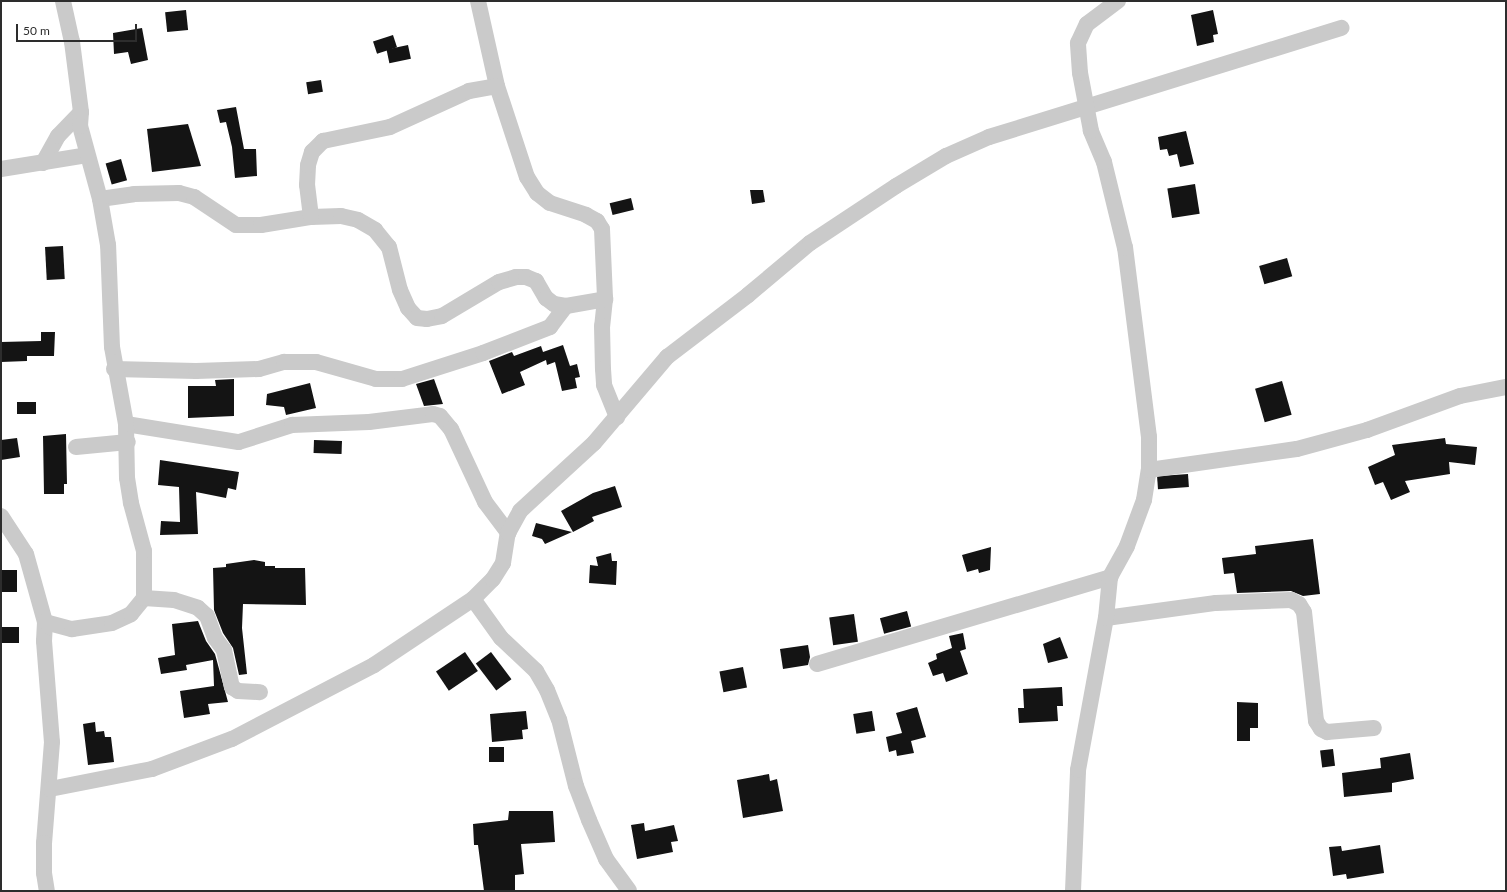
<!DOCTYPE html>
<style>
body{margin:0}
#map{position:relative;width:1507px;height:892px;overflow:hidden;background:#fff;font-family:Lato,sans-serif}
div>[style]{position:absolute}
.building>*{inset:0;background:#141414;transform-origin:0 0}
.street>*{height:16px;margin:-8px;padding:0 8px;transform-origin:8px;border-radius:8px;background:#cacaca}
span{translate:-50% -50%;white-space:nowrap;text-align:center;line-height:1.15;-webkit-text-stroke:4px #fff;paint-order:stroke}
.frame{position:absolute;inset:0;border:2px solid #2d2d2d;pointer-events:none}
.scale{position:absolute;left:16px;top:24px;width:121px;height:18px;box-sizing:border-box;border:2px solid #2d2d2d;border-top:0;padding-left:5px;font-size:12px;line-height:14px;white-space:nowrap;color:#2d2d2d;-webkit-text-stroke:3px #fff;paint-order:stroke}
</style>
<div id="map">
<div class="building">
<div style="left:186px;top:10px;width:20px;height:21px;rotate:84deg"></div>
<div style="clip-path:polygon(1213px 10px,1218px 34px,1213px 35px,1214px 42px,1197px 46px,1191px 15px)"></div>
<div style="clip-path:polygon(142px 28px,148px 60px,131px 64px,128px 52px,114px 54px,113px 33px)"></div>
<div style="left:393px;top:35px;width:13px;height:21px;rotate:72deg"></div>
<div style="left:408px;top:45px;width:14px;height:22px;rotate:78deg"></div>
<div style="left:321px;top:80px;width:12px;height:15px;rotate:81deg"></div>
<div style="clip-path:polygon(236px 107px,244px 149px,256px 149px,257px 176px,235px 178px,232px 147px,226px 122px,220px 123px,217px 110px)"></div>
<div style="clip-path:polygon(188px 124px,201px 166px,152px 172px,147px 129px)"></div>
<div style="clip-path:polygon(1186px 131px,1194px 164px,1180px 167px,1177px 154px,1169px 156px,1167px 149px,1160px 150px,1158px 137px)"></div>
<div style="left:121px;top:159px;width:22px;height:16px;rotate:74deg"></div>
<div style="left:1195px;top:184px;width:30px;height:28px;rotate:81deg"></div>
<div style="clip-path:polygon(750px 190px,763px 190px,765px 202px,752px 204px)"></div>
<div style="left:631px;top:198px;width:12px;height:22px;rotate:76deg"></div>
<div style="left:63px;top:246px;width:33px;height:18px;rotate:87deg"></div>
<div style="left:1287px;top:258px;width:19px;height:29px;rotate:74deg"></div>
<div style="clip-path:polygon(41px 332px,55px 332px,54px 356px,27px 356px,27px 361px,1px 362px,1px 342px,41px 341px)"></div>
<div style="clip-path:polygon(563px 345px,570px 366px,577px 364px,580px 377px,575px 378px,577px 388px,562px 391px,555px 362px,547px 365px,546px 360px,520px 372px,525px 385px,502px 394px,489px 361px,512px 352px,514px 356px,541px 346px,543px 352px)"></div>
<div style="clip-path:polygon(234px 379px,234px 416px,188px 418px,188px 386px,216px 386px,215px 380px)"></div>
<div style="clip-path:polygon(434px 379px,443px 404px,424px 406px,416px 384px)"></div>
<div style="left:1282px;top:381px;width:35px;height:28px;rotate:74deg"></div>
<div style="clip-path:polygon(310px 383px,316px 408px,286px 415px,284px 407px,266px 405px,267px 394px)"></div>
<div style="left:17px;top:402px;width:19px;height:12px"></div>
<div style="clip-path:polygon(66px 434px,67px 484px,64px 484px,64px 494px,44px 494px,43px 436px)"></div>
<div style="clip-path:polygon(17px 438px,20px 457px,1px 460px,1px 440px)"></div>
<div style="clip-path:polygon(1445px 438px,1446px 444px,1477px 447px,1475px 465px,1449px 462px,1450px 474px,1405px 481px,1410px 492px,1391px 500px,1383px 482px,1375px 485px,1368px 467px,1395px 455px,1392px 445px)"></div>
<div style="left:314px;top:440px;width:28px;height:13px;rotate:2deg"></div>
<div style="clip-path:polygon(160px 460px,239px 472px,236px 490px,228px 488px,226px 498px,196px 492px,198px 534px,160px 535px,161px 521px,180px 522px,179px 487px,158px 485px)"></div>
<div style="left:1188px;top:474px;width:13px;height:31px;rotate:86deg"></div>
<div style="clip-path:polygon(615px 486px,622px 507px,592px 517px,594px 521px,573px 532px,561px 511px,593px 493px)"></div>
<div style="clip-path:polygon(536px 523px,572px 532px,545px 544px,542px 539px,532px 536px)"></div>
<div style="clip-path:polygon(1313px 539px,1320px 594px,1303px 596px,1291px 591px,1237px 593px,1234px 573px,1224px 574px,1222px 558px,1256px 554px,1255px 546px)"></div>
<div style="clip-path:polygon(991px 547px,990px 570px,979px 573px,978px 569px,967px 572px,962px 555px)"></div>
<div style="clip-path:polygon(611px 553px,612px 561px,617px 561px,616px 585px,589px 583px,590px 565px,598px 566px,596px 557px)"></div>
<div style="clip-path:polygon(254px 560px,265px 562px,265px 566px,275px 566px,275px 568px,305px 568px,306px 605px,243px 604px,242px 628px,247px 674px,239px 675px,233px 648px,223px 633px,214px 610px,213px 568px,226px 567px,226px 564px)"></div>
<div style="left:1px;top:570px;width:16px;height:22px"></div>
<div style="left:907px;top:611px;width:16px;height:28px;rotate:75deg"></div>
<div style="left:854px;top:614px;width:28px;height:25px;rotate:82deg"></div>
<div style="clip-path:polygon(198px 621px,206px 641px,215px 654px,228px 702px,208px 704px,210px 714px,184px 718px,180px 691px,214px 686px,213px 660px,186px 665px,187px 670px,161px 674px,158px 658px,175px 655px,172px 624px)"></div>
<div style="left:1px;top:627px;width:18px;height:16px"></div>
<div style="clip-path:polygon(963px 633px,966px 649px,960px 651px,968px 674px,946px 682px,943px 673px,933px 676px,928px 663px,937px 659px,936px 654px,952px 648px,949px 636px)"></div>
<div style="clip-path:polygon(1060px 637px,1068px 658px,1048px 663px,1043px 644px)"></div>
<div style="clip-path:polygon(808px 645px,810px 657px,808px 665px,783px 669px,780px 649px)"></div>
<div style="left:465px;top:652px;width:23px;height:35px;rotate:56deg"></div>
<div style="left:491px;top:652px;width:34px;height:19px;rotate:53deg"></div>
<div style="left:743px;top:667px;width:21px;height:24px;rotate:79deg"></div>
<div style="clip-path:polygon(1062px 687px,1063px 706px,1057px 706px,1058px 721px,1019px 723px,1018px 708px,1024px 708px,1023px 689px)"></div>
<div style="clip-path:polygon(1237px 702px,1258px 703px,1258px 728px,1250px 728px,1250px 741px,1237px 741px)"></div>
<div style="clip-path:polygon(917px 707px,926px 737px,911px 741px,914px 753px,897px 756px,896px 750px,889px 752px,886px 737px,902px 733px,896px 713px)"></div>
<div style="clip-path:polygon(526px 711px,528px 729px,522px 730px,523px 739px,492px 742px,490px 714px)"></div>
<div style="left:872px;top:711px;width:20px;height:19px;rotate:81deg"></div>
<div style="clip-path:polygon(95px 722px,96px 732px,104px 731px,105px 737px,111px 737px,114px 762px,88px 765px,83px 724px)"></div>
<div style="left:489px;top:747px;width:15px;height:15px"></div>
<div style="left:1333px;top:749px;width:17px;height:13px;rotate:83deg"></div>
<div style="clip-path:polygon(1410px 753px,1414px 779px,1392px 783px,1392px 792px,1344px 797px,1342px 773px,1381px 768px,1380px 758px)"></div>
<div style="clip-path:polygon(769px 774px,770px 781px,777px 779px,783px 811px,743px 818px,737px 780px)"></div>
<div style="clip-path:polygon(509px 811px,553px 811px,555px 842px,521px 844px,524px 874px,515px 875px,515px 891px,484px 891px,478px 845px,474px 845px,473px 824px,508px 820px)"></div>
<div style="clip-path:polygon(644px 823px,645px 831px,674px 825px,678px 841px,671px 842px,673px 852px,637px 859px,631px 825px)"></div>
<div style="clip-path:polygon(1380px 845px,1384px 873px,1347px 879px,1346px 874px,1333px 876px,1329px 847px,1341px 846px,1342px 851px)"></div>
</div>
<div class="street">
<div style="left:478px;top:1px;width:87px;rotate:77.4deg"></div>
<div style="left:497px;top:86px;width:96px;rotate:71.8deg"></div>
<div style="left:527px;top:177px;width:19px;rotate:58deg"></div>
<div style="left:537px;top:193px;width:16px;rotate:38deg"></div>
<div style="left:550px;top:203px;width:38px;rotate:18deg"></div>
<div style="left:586px;top:215px;width:13px;rotate:29deg"></div>
<div style="left:597px;top:221px;width:9px;rotate:58deg"></div>
<div style="left:602px;top:229px;width:70px;rotate:87.5deg"></div>
<div style="left:605px;top:299px;width:27px;rotate:96deg"></div>
<div style="left:602px;top:326px;width:43px;rotate:88.7deg"></div>
<div style="left:603px;top:369px;width:16px;rotate:86deg"></div>
<div style="left:604px;top:385px;width:35px;rotate:68deg"></div>
<div style="left:43px;top:163px;width:31px;rotate:-61deg"></div>
<div style="left:58px;top:136px;width:33px;rotate:-46deg"></div>
<div style="left:1px;top:169px;width:87px;rotate:-9.2deg"></div>
<div style="left:100px;top:199px;width:34px;rotate:-8deg"></div>
<div style="left:134px;top:194px;width:45px;rotate:-1.3deg"></div>
<div style="left:179px;top:193px;width:16px;rotate:15deg"></div>
<div style="left:194px;top:197px;width:50px;rotate:33.7deg"></div>
<div style="left:236px;top:225px;width:25px"></div>
<div style="left:261px;top:225px;width:51px;rotate:-9.1deg"></div>
<div style="left:311px;top:217px;width:30px;rotate:-2deg"></div>
<div style="left:341px;top:216px;width:17px;rotate:13deg"></div>
<div style="left:358px;top:220px;width:20px;rotate:30deg"></div>
<div style="left:375px;top:230px;width:22px;rotate:51deg"></div>
<div style="left:389px;top:247px;width:44px;rotate:75.7deg"></div>
<div style="left:400px;top:290px;width:20px;rotate:66deg"></div>
<div style="left:408px;top:308px;width:13px;rotate:48deg"></div>
<div style="left:417px;top:318px;width:10px;rotate:6deg"></div>
<div style="left:427px;top:319px;width:15px;rotate:-11deg"></div>
<div style="left:442px;top:316px;width:66px;rotate:-30.8deg"></div>
<div style="left:499px;top:282px;width:18px;rotate:-16deg"></div>
<div style="left:516px;top:277px;width:10px"></div>
<div style="left:526px;top:277px;width:11px;rotate:22deg"></div>
<div style="left:536px;top:281px;width:20px;rotate:60deg"></div>
<div style="left:546px;top:298px;width:10px;rotate:37deg"></div>
<div style="left:554px;top:304px;width:12px;rotate:9deg"></div>
<div style="left:566px;top:306px;width:40px;rotate:-10deg"></div>
<div style="left:311px;top:217px;width:32px;rotate:-97deg"></div>
<div style="left:307px;top:185px;width:20px;rotate:-87deg"></div>
<div style="left:308px;top:165px;width:14px;rotate:-73deg"></div>
<div style="left:312px;top:152px;width:16px;rotate:-45deg"></div>
<div style="left:323px;top:141px;width:68px;rotate:-11.8deg"></div>
<div style="left:390px;top:127px;width:87px;rotate:-24.5deg"></div>
<div style="left:469px;top:91px;width:28px;rotate:-10deg"></div>
<div style="left:114px;top:369px;width:82px;rotate:1.4deg"></div>
<div style="left:196px;top:371px;width:63px;rotate:-1.8deg"></div>
<div style="left:259px;top:369px;width:26px;rotate:-16deg"></div>
<div style="left:284px;top:362px;width:32px"></div>
<div style="left:316px;top:362px;width:62px;rotate:15.8deg"></div>
<div style="left:376px;top:379px;width:26px"></div>
<div style="left:402px;top:379px;width:85px;rotate:-17.8deg"></div>
<div style="left:483px;top:353px;width:72px;rotate:-21.2deg"></div>
<div style="left:550px;top:327px;width:26px;rotate:-53deg"></div>
<div style="left:126px;top:424px;width:114px;rotate:9.1deg"></div>
<div style="left:239px;top:442px;width:56px;rotate:-17.8deg"></div>
<div style="left:292px;top:425px;width:77px;rotate:-2.2deg"></div>
<div style="left:369px;top:422px;width:64px;rotate:-7.1deg"></div>
<div style="left:433px;top:414px;width:7px;rotate:16deg"></div>
<div style="left:440px;top:416px;width:17px;rotate:50deg"></div>
<div style="left:451px;top:429px;width:81px;rotate:65deg"></div>
<div style="left:485px;top:502px;width:39px;rotate:53deg"></div>
<div style="left:76px;top:447px;width:52px;rotate:-5.5deg"></div>
<div style="left:1149px;top:470px;width:149px;rotate:-8.1deg"></div>
<div style="left:1297px;top:449px;width:73px;rotate:-15.2deg"></div>
<div style="left:1367px;top:430px;width:99px;rotate:-20.1deg"></div>
<div style="left:1460px;top:396px;width:47px;rotate:-11.1deg"></div>
<div style="left:1px;top:516px;width:45px;rotate:56.7deg"></div>
<div style="left:26px;top:554px;width:71px;rotate:74.4deg"></div>
<div style="left:45px;top:622px;width:19px;rotate:93deg"></div>
<div style="left:44px;top:641px;width:101px;rotate:85.5deg"></div>
<div style="left:52px;top:742px;width:101px;rotate:94.5deg"></div>
<div style="left:44px;top:843px;width:30px;rotate:90deg"></div>
<div style="left:44px;top:873px;width:18px;rotate:81deg"></div>
<div style="left:144px;top:598px;width:30px;rotate:4deg"></div>
<div style="left:174px;top:600px;width:25px;rotate:18deg"></div>
<div style="left:198px;top:608px;width:12px;rotate:42deg"></div>
<div style="left:207px;top:616px;width:23px;rotate:70deg"></div>
<div style="left:215px;top:638px;width:15px;rotate:53deg"></div>
<div style="left:224px;top:650px;width:38px;rotate:78deg"></div>
<div style="left:232px;top:687px;width:7px;rotate:34deg"></div>
<div style="left:238px;top:691px;width:22px;rotate:3deg"></div>
<div style="left:473px;top:599px;width:28px;rotate:-45deg"></div>
<div style="left:493px;top:579px;width:19px;rotate:-58deg"></div>
<div style="left:503px;top:563px;width:30px;rotate:-81deg"></div>
<div style="left:508px;top:533px;width:25px;rotate:-61deg"></div>
<div style="left:520px;top:511px;width:100px;rotate:-42.6deg"></div>
<div style="left:594px;top:443px;width:113px;rotate:-49.7deg"></div>
<div style="left:667px;top:357px;width:102px;rotate:-37.4deg"></div>
<div style="left:748px;top:295px;width:81px;rotate:-40deg"></div>
<div style="left:810px;top:243px;width:103px;rotate:-33.5deg"></div>
<div style="left:896px;top:186px;width:58px;rotate:-31deg"></div>
<div style="left:946px;top:156px;width:47px;rotate:-23.8deg"></div>
<div style="left:989px;top:137px;width:369px;rotate:-17.2deg"></div>
<div style="left:1106px;top:618px;width:111px;rotate:-7.8deg"></div>
<div style="left:1216px;top:603px;width:75px;rotate:-2.3deg"></div>
<div style="left:1291px;top:600px;width:9px;rotate:27deg"></div>
<div style="left:1299px;top:604px;width:9px;rotate:58deg"></div>
<div style="left:1304px;top:612px;width:110px;rotate:83.7deg"></div>
<div style="left:1316px;top:721px;width:9px;rotate:58deg"></div>
<div style="left:1321px;top:729px;width:7px;rotate:27deg"></div>
<div style="left:1327px;top:732px;width:47px;rotate:-4.9deg"></div>
<div style="left:45px;top:622px;width:28px;rotate:15deg"></div>
<div style="left:72px;top:629px;width:40px;rotate:-8.5deg"></div>
<div style="left:112px;top:623px;width:21px;rotate:-25deg"></div>
<div style="left:131px;top:614px;width:21px;rotate:-51deg"></div>
<div style="left:144px;top:598px;width:47px;rotate:-90deg"></div>
<div style="left:144px;top:551px;width:50px;rotate:-105.2deg"></div>
<div style="left:131px;top:503px;width:25px;rotate:-99deg"></div>
<div style="left:127px;top:478px;width:54px;rotate:-91.1deg"></div>
<div style="left:126px;top:424px;width:78px;rotate:-100.3deg"></div>
<div style="left:112px;top:347px;width:102px;rotate:-92.2deg"></div>
<div style="left:108px;top:245px;width:47px;rotate:-99.9deg"></div>
<div style="left:100px;top:199px;width:76px;rotate:-105.3deg"></div>
<div style="left:80px;top:126px;width:14px;rotate:-86deg"></div>
<div style="left:81px;top:112px;width:71px;rotate:-97.3deg"></div>
<div style="left:72px;top:42px;width:42px;rotate:-102.4deg"></div>
<div style="left:817px;top:664px;width:306px;rotate:-16.5deg"></div>
<div style="left:50px;top:789px;width:104px;rotate:-11.1deg"></div>
<div style="left:152px;top:769px;width:85px;rotate:-20.6deg"></div>
<div style="left:232px;top:739px;width:160px;rotate:-27.5deg"></div>
<div style="left:374px;top:665px;width:119px;rotate:-33.7deg"></div>
<div style="left:473px;top:599px;width:48px;rotate:54.3deg"></div>
<div style="left:501px;top:638px;width:48px;rotate:43.3deg"></div>
<div style="left:536px;top:671px;width:22px;rotate:60deg"></div>
<div style="left:547px;top:690px;width:31px;rotate:68deg"></div>
<div style="left:559px;top:719px;width:69px;rotate:75.8deg"></div>
<div style="left:576px;top:786px;width:36px;rotate:69deg"></div>
<div style="left:589px;top:820px;width:43px;rotate:66.4deg"></div>
<div style="left:606px;top:859px;width:39px;rotate:54deg"></div>
<div style="left:1073px;top:891px;width:121px;rotate:-87.6deg"></div>
<div style="left:1078px;top:770px;width:155px;rotate:-79.6deg"></div>
<div style="left:1106px;top:618px;width:41px;rotate:-84.4deg"></div>
<div style="left:1110px;top:577px;width:35px;rotate:-61deg"></div>
<div style="left:1127px;top:546px;width:49px;rotate:-69.7deg"></div>
<div style="left:1144px;top:500px;width:30px;rotate:-81deg"></div>
<div style="left:1149px;top:470px;width:33px;rotate:-90deg"></div>
<div style="left:1149px;top:437px;width:191px;rotate:-97.2deg"></div>
<div style="left:1125px;top:248px;width:89px;rotate:-103.7deg"></div>
<div style="left:1104px;top:162px;width:34px;rotate:-113deg"></div>
<div style="left:1091px;top:131px;width:59px;rotate:-100.7deg"></div>
<div style="left:1080px;top:73px;width:30px;rotate:-94deg"></div>
<div style="left:1078px;top:43px;width:21px;rotate:-65deg"></div>
<div style="left:1087px;top:24px;width:39px;rotate:-37deg"></div>
</div>
<div class="frame"></div>
<div class="scale">50 m</div>
</div>
